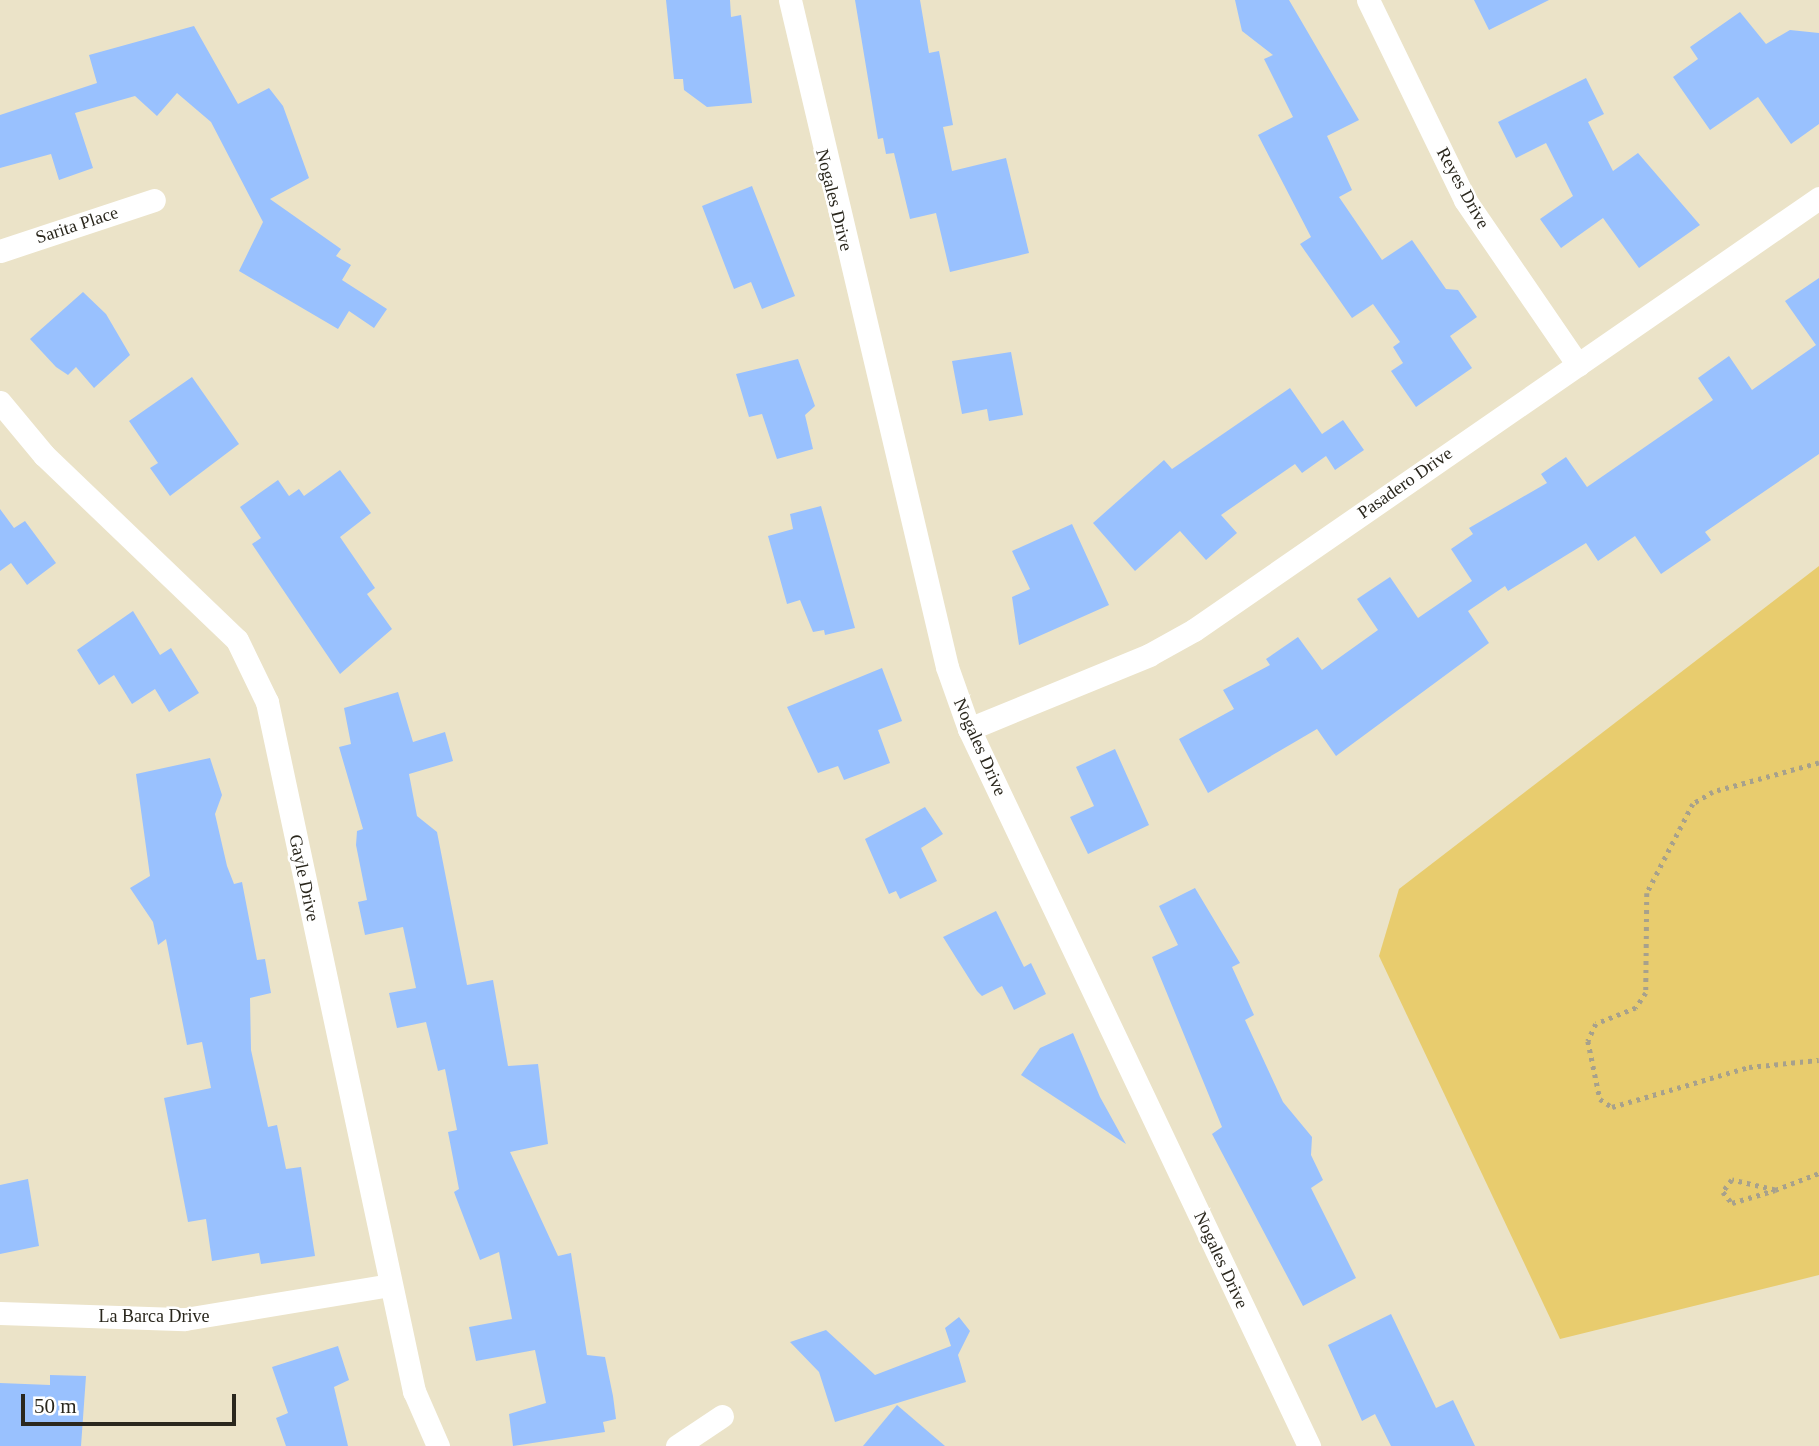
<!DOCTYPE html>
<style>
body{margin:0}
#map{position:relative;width:1819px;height:1446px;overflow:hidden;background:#ebe3c8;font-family:Georgia,serif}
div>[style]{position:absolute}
.green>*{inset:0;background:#e8cc6e}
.building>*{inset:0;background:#99c1fe}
.path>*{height:4.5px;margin-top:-2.25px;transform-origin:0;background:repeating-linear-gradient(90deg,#a7a18c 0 3.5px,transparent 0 8.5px)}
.street>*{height:23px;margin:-11.5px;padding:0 11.5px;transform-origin:11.5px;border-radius:11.5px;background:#fff}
span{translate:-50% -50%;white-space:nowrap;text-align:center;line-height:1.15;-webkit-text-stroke:5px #fff;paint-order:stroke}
.street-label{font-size:18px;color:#2a271d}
.scale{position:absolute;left:21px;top:1394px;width:215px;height:32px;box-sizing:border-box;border:4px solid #2a271d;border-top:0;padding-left:9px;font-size:21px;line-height:24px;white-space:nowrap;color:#2a271d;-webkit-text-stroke:5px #fff;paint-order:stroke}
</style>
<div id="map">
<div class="green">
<div style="clip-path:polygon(1819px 566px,1819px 1275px,1560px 1339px,1379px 956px,1399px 889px)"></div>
</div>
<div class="building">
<div style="clip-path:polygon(666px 0,730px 0,731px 17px,741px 15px,752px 103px,707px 107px,684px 90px,683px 79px,674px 79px)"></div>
<div style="clip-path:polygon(855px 0,920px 0,929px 53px,939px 51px,953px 125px,943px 127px,952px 171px,1006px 158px,1029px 253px,950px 272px,936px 213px,910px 219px,894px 153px,886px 154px,883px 138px,878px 139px)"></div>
<div style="clip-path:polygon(1235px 0,1289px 0,1359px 120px,1327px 136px,1352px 190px,1339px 197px,1382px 260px,1412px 240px,1446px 289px,1458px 290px,1477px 317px,1450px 336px,1472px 368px,1416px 407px,1391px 371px,1403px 363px,1393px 347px,1400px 342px,1373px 304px,1352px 318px,1300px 244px,1311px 237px,1258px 135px,1293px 117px,1264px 59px,1273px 55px,1242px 31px)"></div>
<div style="clip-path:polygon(1474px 0,1549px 0,1489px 30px)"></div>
<div style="clip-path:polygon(1740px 12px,1766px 44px,1790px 30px,1819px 33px,1819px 124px,1791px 144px,1758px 97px,1710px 130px,1673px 77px,1698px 59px,1690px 47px)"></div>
<div style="clip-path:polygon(194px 26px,238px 104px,269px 88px,283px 106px,309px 178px,270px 199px,341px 249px,336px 256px,351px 265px,342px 280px,387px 309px,374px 328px,349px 311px,338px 329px,239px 271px,263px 222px,211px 122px,177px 93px,157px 116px,135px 96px,75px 113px,93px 168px,59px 180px,51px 154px,0 168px,0 115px,97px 83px,89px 55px)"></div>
<div style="clip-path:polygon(1586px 78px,1604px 114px,1588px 122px,1613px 171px,1638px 153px,1700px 225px,1639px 268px,1603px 218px,1561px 248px,1540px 219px,1573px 196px,1546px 143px,1516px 158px,1498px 122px)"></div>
<div style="clip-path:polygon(752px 186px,795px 296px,762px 309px,751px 282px,734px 289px,702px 206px)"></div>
<div style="clip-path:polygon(1819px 278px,1819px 454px,1705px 532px,1711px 540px,1661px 574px,1635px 536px,1598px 561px,1586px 543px,1508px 591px,1505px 586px,1468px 611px,1489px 643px,1336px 756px,1317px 729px,1208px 793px,1179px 739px,1234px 709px,1223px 690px,1270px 665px,1266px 659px,1298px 637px,1322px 670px,1378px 630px,1357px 599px,1390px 577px,1418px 618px,1472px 581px,1451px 549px,1473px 534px,1469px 528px,1547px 483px,1541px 474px,1566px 457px,1587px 487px,1713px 400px,1698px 378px,1729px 356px,1752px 390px,1816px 345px,1785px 301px)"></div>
<div style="clip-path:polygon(83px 292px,106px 314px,130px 355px,94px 388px,76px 367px,68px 375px,56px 367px,30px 339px)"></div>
<div style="clip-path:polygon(1011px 352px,1023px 415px,989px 421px,987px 409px,962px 414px,952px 361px)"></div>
<div style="clip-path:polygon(798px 359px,815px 406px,805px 415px,813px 449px,777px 459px,762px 414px,749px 417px,736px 374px)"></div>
<div style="clip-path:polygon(192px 377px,239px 444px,170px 496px,150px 468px,158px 463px,129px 421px)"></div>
<div style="clip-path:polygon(1290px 388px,1322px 434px,1343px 420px,1364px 450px,1335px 470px,1326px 456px,1302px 473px,1295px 464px,1221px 515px,1237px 533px,1206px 560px,1180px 531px,1135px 571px,1093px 523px,1164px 460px,1172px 469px)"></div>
<div style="clip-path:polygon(340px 470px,371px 513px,340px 537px,375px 588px,367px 594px,392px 629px,340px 674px,252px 544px,261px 538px,240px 507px,278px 480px,289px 496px,299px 489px,304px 496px)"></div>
<div style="clip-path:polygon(821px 506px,855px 628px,825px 635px,824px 630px,813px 632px,800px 600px,787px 604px,768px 536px,793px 529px,790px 514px)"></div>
<div style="clip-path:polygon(0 509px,14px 528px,25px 521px,56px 563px,27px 585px,11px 563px,0 571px)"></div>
<div style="clip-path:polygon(1072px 524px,1109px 605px,1019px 645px,1012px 597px,1030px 589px,1012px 551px)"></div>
<div style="clip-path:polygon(133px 611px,160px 655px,171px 648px,199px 693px,169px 712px,155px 689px,132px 704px,114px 675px,99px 685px,77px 650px)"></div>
<div style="clip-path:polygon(882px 668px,902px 721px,878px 730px,890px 763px,844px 780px,838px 766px,818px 773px,787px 707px)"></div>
<div style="clip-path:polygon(398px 692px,413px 742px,445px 732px,453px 761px,409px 774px,417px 816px,437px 832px,467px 985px,493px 980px,508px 1066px,538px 1064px,548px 1144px,510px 1152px,558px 1256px,571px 1253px,587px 1355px,605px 1357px,613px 1396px,616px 1419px,603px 1422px,605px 1432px,513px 1446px,509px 1414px,546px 1403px,535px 1350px,476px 1361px,469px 1327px,512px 1319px,499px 1252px,480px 1260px,454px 1192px,459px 1189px,448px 1132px,457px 1130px,445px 1069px,438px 1071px,426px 1022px,397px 1028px,389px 993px,416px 988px,403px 927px,365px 935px,358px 902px,367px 900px,356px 845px,357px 831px,363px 829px,339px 747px,351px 744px,344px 708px)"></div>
<div style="clip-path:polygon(1115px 749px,1149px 825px,1088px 854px,1070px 817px,1094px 806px,1076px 767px)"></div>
<div style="clip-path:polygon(210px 758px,222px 795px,215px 814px,227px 866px,234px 884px,242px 882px,257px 960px,265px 959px,271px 993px,250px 998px,251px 1050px,268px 1127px,277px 1125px,286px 1169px,301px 1167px,315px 1256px,261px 1264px,259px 1253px,212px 1261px,206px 1219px,188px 1222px,164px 1098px,211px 1088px,202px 1042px,187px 1045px,166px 939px,158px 945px,153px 922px,130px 888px,150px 876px,136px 774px)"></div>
<div style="clip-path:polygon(925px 807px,943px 834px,921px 848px,937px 881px,900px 899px,896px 891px,889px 894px,865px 839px)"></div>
<div style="clip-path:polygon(1195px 888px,1240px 963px,1232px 967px,1254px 1015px,1245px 1020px,1283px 1102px,1312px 1137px,1311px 1155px,1323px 1180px,1311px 1188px,1356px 1278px,1303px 1306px,1212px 1134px,1222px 1127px,1152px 957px,1178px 945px,1159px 906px)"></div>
<div style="clip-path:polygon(996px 911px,1024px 967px,1031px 963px,1046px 994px,1014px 1010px,1002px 986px,982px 996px,977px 991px,943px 937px)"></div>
<div style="clip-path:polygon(1073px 1033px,1100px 1097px,1126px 1144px,1021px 1075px,1040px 1048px)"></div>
<div style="clip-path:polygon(28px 1179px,39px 1246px,0 1254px,0 1185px)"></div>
<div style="clip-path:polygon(1391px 1314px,1436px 1408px,1453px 1400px,1475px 1446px,1391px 1446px,1375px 1414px,1362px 1421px,1328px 1345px)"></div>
<div style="clip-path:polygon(959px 1317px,970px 1331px,958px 1355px,966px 1382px,835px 1422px,819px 1372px,790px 1342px,826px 1330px,875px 1375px,951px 1346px,945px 1328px)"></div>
<div style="clip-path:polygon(338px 1346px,349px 1380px,334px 1387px,348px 1446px,286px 1446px,276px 1418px,288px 1413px,272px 1367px)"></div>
<div style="clip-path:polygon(50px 1375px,86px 1376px,81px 1446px,0 1446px,0 1383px,50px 1385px)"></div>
<div style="clip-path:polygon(897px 1405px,945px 1446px,863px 1446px)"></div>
</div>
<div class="path">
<div style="left:1819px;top:763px;width:110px;rotate:164.7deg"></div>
<div style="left:1713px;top:792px;width:23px;rotate:149deg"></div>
<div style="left:1693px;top:804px;width:100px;rotate:117.3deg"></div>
<div style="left:1647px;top:893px;width:100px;rotate:90.6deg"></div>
<div style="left:1646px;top:993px;width:18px;rotate:124deg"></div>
<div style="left:1636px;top:1008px;width:43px;rotate:158.2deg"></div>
<div style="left:1596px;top:1024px;width:19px;rotate:115deg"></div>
<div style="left:1588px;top:1041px;width:59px;rotate:78.3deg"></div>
<div style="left:1600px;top:1099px;width:14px;rotate:34deg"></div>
<div style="left:1612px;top:1107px;width:143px;rotate:-16.3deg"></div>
<div style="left:1749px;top:1067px;width:70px;rotate:-5.7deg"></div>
<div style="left:1775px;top:1190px;width:44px;rotate:-166.9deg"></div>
<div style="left:1732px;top:1180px;width:15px;rotate:127deg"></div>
<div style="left:1723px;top:1192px;width:14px;rotate:51deg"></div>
<div style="left:1732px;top:1203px;width:45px;rotate:-16.8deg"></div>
<div style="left:1775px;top:1190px;width:47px;rotate:-21.1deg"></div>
</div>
<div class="street">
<div style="left:790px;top:0;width:685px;rotate:76.75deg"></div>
<div style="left:947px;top:667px;width:66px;rotate:70.5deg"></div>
<div style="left:969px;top:729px;width:794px;rotate:64.63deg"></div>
<div style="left:1368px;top:0;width:222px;rotate:64.1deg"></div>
<div style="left:1465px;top:200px;width:200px;rotate:55.6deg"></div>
<div style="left:0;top:251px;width:162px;rotate:-18.3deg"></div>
<div style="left:0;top:402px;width:69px;rotate:50.3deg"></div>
<div style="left:44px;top:455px;width:267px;rotate:43.8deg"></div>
<div style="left:237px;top:640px;width:69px;rotate:64.2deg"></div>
<div style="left:267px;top:702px;width:705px;rotate:77.96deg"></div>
<div style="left:414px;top:1391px;width:60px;rotate:66.4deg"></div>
<div style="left:969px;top:729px;width:195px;rotate:-22.3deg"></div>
<div style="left:1149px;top:655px;width:51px;rotate:-29.1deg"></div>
<div style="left:1194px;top:630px;width:760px;rotate:-34.65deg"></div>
<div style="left:0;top:1313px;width:185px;rotate:1.9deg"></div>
<div style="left:185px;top:1319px;width:208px;rotate:-9.4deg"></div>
<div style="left:677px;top:1446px;width:54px;rotate:-33.7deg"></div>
</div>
<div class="street-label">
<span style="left:1463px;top:188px;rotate:61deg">Reyes Drive</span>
<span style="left:834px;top:200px;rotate:76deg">Nogales Drive</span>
<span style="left:77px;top:225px;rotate:-18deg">Sarita Place</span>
<span style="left:1405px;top:483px;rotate:-35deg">Pasadero Drive</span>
<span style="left:980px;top:747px;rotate:66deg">Nogales Drive</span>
<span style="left:304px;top:878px;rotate:78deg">Gayle Drive</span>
<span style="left:1221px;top:1260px;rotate:65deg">Nogales Drive</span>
<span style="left:154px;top:1316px">La Barca Drive</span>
</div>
<div class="scale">50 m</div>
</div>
